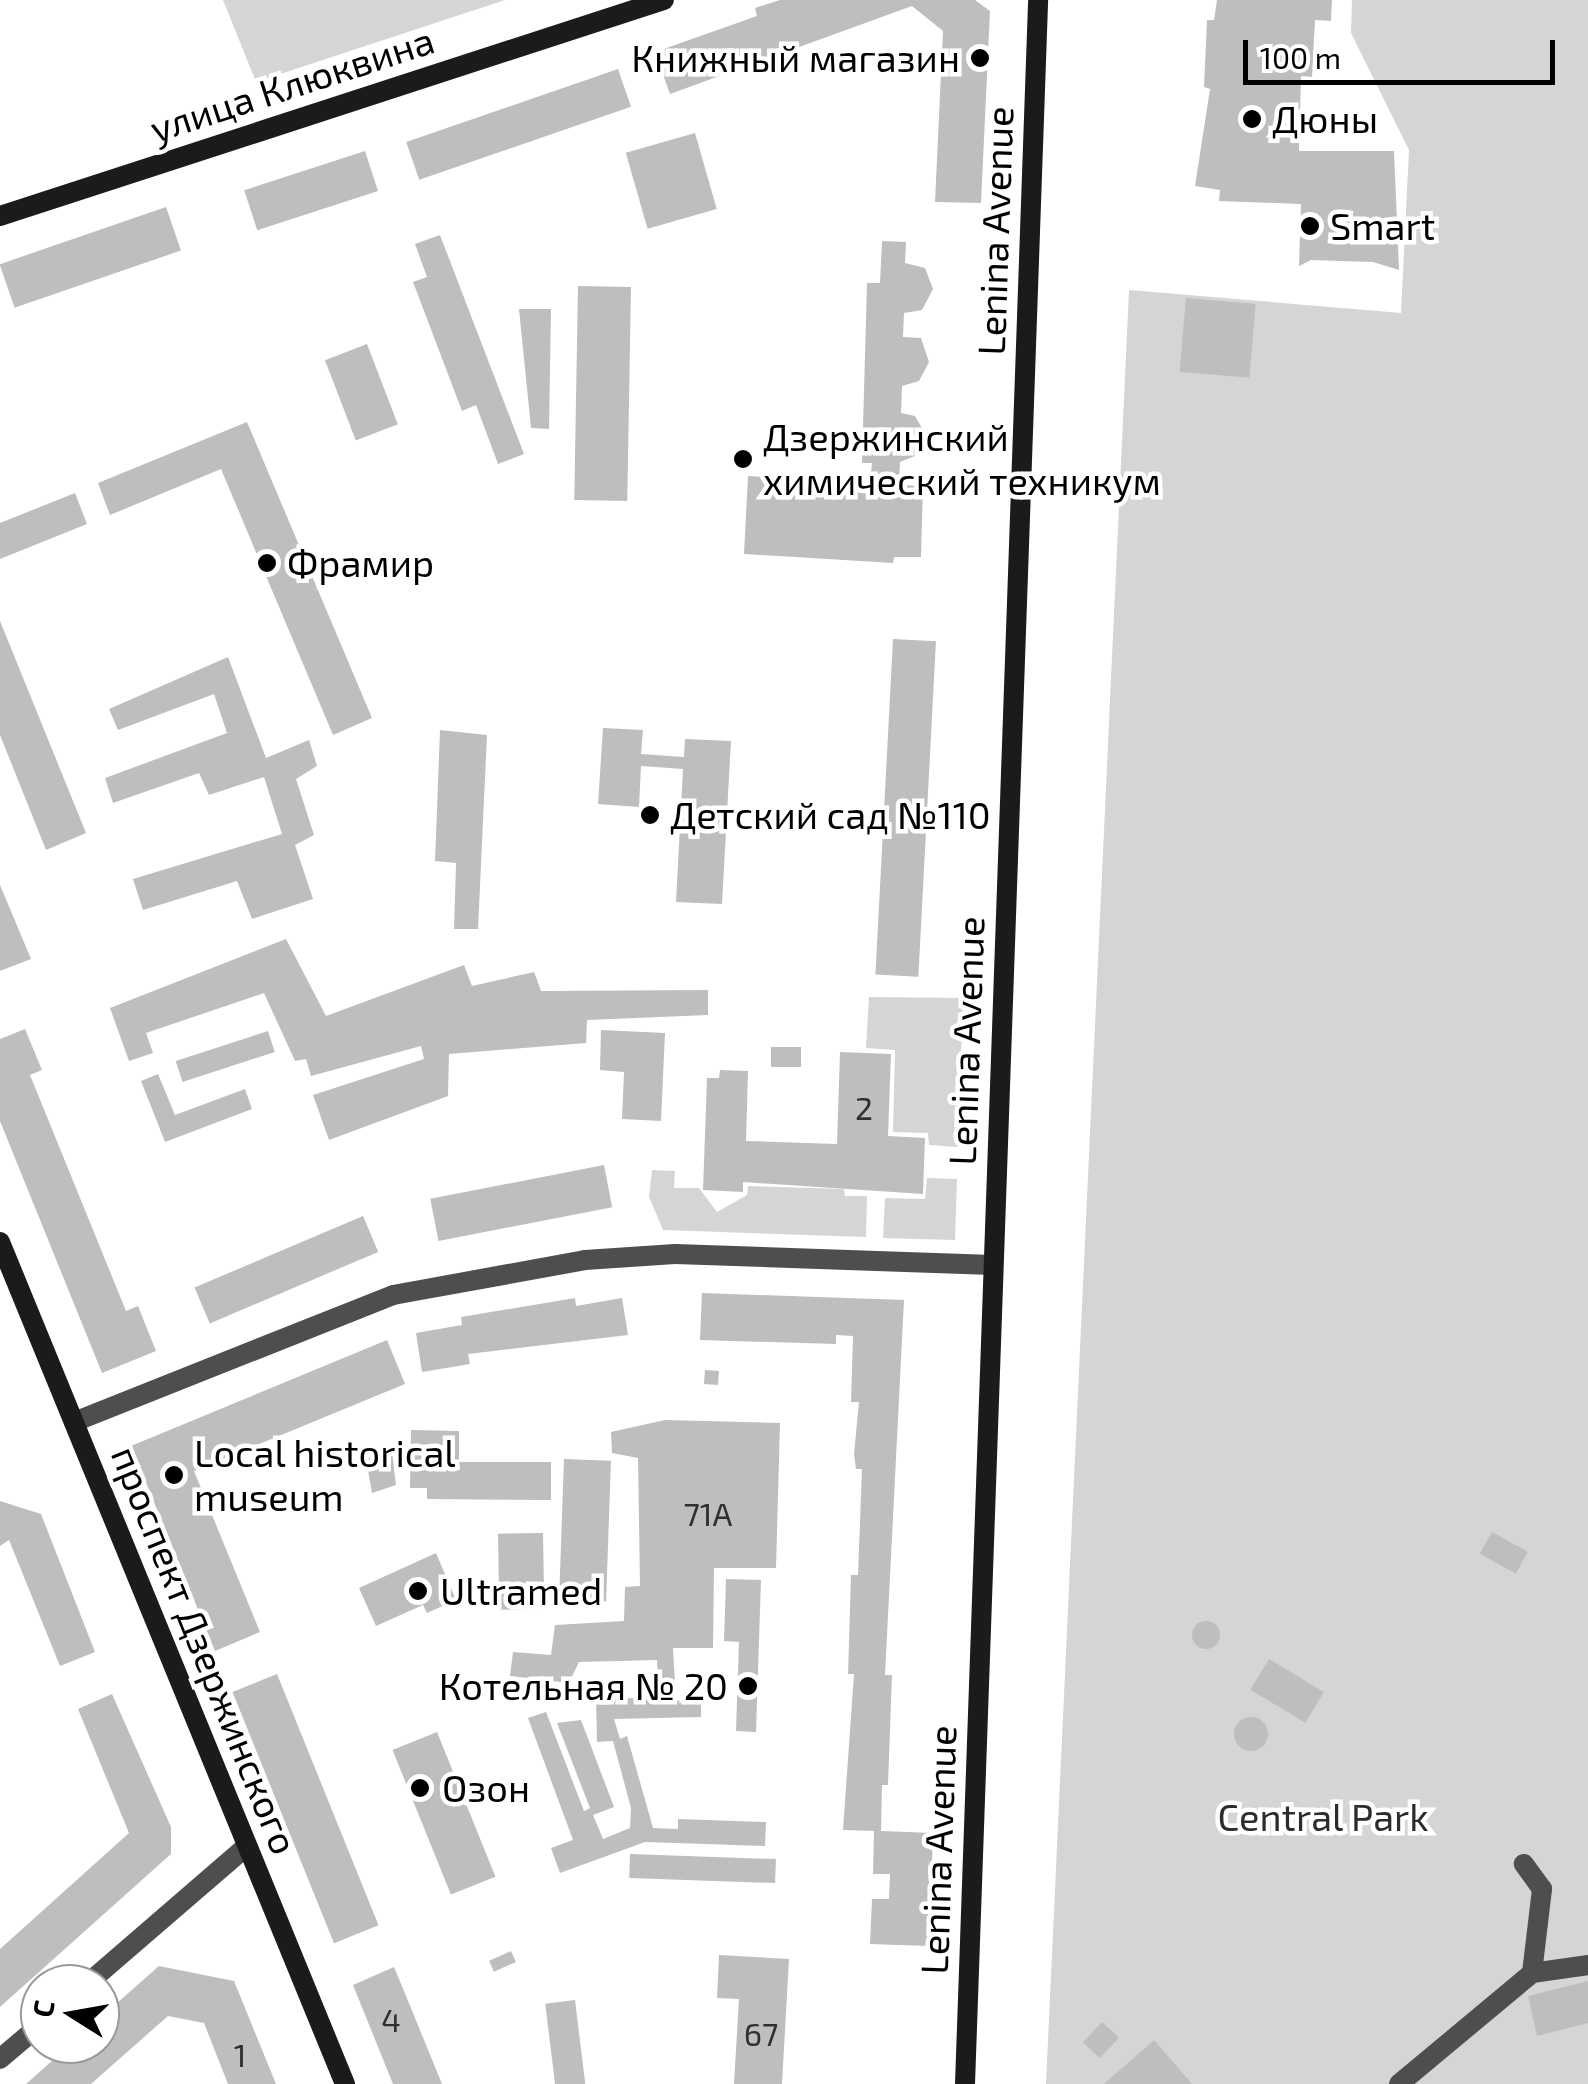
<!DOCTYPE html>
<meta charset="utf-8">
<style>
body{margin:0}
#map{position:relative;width:1588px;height:2084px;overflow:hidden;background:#fff;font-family:"Exo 2",sans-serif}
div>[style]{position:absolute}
.green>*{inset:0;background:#d5d5d5}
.building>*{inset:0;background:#bebebe;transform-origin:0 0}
.round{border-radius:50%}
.street>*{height:20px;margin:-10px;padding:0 10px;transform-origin:10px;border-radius:10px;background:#4e4e4e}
.secondary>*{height:20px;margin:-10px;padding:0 10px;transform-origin:10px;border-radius:10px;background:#1b1b1b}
.dots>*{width:28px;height:28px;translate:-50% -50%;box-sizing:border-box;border:5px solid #fff;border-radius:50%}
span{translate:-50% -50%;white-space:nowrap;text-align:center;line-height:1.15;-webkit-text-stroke:9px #fff;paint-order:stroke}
.number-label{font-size:32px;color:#303030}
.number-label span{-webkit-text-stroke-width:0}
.poi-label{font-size:38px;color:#000}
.right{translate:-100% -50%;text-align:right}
.left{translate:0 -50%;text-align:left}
.street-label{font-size:38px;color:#000}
.park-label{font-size:38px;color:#2c2c2c}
.north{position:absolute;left:20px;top:1964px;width:100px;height:100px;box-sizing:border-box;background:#fff;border:2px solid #999;border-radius:50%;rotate:281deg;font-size:28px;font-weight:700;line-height:40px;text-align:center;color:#000}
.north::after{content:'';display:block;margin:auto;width:35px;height:45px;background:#000;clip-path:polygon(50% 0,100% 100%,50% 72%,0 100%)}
.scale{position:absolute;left:1243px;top:40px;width:312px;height:45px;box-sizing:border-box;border:5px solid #000;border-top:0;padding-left:12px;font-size:30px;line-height:35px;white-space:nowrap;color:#000;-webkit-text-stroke:8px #fff;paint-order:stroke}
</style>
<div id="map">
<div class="green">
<div style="clip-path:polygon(223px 0,505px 0,256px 82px)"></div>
<div style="clip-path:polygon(1352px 0,1588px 0,1588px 2084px,1046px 2084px,1129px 290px,1401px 313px,1409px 150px,1351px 33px)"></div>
<div style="clip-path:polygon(869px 997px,963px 998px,958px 1147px,929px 1145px,928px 1133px,893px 1132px,895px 1050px,866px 1048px)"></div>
<div style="clip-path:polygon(652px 1170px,675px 1171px,674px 1188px,699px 1188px,717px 1212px,747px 1195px,748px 1186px,844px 1189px,845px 1196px,867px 1196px,866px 1237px,663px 1230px,649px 1197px)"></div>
<div style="clip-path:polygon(927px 1178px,957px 1179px,955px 1240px,883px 1238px,885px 1198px,925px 1199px)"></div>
</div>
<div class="building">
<div style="clip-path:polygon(780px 0,975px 0,990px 11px,981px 203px,935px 202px,943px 31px,912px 6px,670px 94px,655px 52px,757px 16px,755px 8px)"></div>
<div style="clip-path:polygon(1217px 0,1332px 0,1331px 21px,1315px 20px,1312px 77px,1301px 76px,1299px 151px,1394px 151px,1399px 270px,1373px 262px,1311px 260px,1299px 266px,1301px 204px,1219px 201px,1220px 190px,1195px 186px,1210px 89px,1204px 87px,1207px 20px,1214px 20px)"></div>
<div style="left:618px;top:69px;width:40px;height:224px;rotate:71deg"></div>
<div style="left:695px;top:133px;width:79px;height:72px;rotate:74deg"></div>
<div style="left:365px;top:151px;width:42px;height:127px;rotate:72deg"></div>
<div style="left:166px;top:207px;width:46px;height:176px;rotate:71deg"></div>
<div style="clip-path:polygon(440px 235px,524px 454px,498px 464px,476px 405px,462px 411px,413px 282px,427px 277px,415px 244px)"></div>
<div style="clip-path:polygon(882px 241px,906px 242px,905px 263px,925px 268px,933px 289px,922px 310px,904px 313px,903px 337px,921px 338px,929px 362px,919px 381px,902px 386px,901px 413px,915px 416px,926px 435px,915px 456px,900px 462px,899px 485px,923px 486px,921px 557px,894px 557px,893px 563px,744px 554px,748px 476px,870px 483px,872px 463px,862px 463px,867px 283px,880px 283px)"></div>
<div style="left:578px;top:286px;width:53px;height:214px;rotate:1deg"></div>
<div style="left:1186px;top:298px;width:70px;height:74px;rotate:5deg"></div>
<div style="clip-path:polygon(519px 309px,551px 309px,549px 429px,531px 428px)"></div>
<div style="left:367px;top:344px;width:86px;height:45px;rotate:69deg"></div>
<div style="clip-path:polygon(247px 422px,372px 718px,333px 735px,221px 469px,110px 515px,98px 483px)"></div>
<div style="clip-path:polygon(75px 493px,87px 524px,0 559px,0 523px)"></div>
<div style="clip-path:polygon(0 621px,86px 833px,46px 850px,0 735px)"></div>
<div style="left:893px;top:639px;width:43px;height:336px;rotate:3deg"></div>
<div style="clip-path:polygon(228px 657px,266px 758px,309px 740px,317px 766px,296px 779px,314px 835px,295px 845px,313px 899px,252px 919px,237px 881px,143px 910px,133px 879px,282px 834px,264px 777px,209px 795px,199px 773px,113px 803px,105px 778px,227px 733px,214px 694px,118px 730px,109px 709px)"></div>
<div style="clip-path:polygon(603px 728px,643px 730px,641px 754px,684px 757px,685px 739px,731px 741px,722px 904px,676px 902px,683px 769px,641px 766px,639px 807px,598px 804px)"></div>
<div style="clip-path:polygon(440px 730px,487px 735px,478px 929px,454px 929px,456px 863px,435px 861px)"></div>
<div style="clip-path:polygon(0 885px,31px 959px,0 971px)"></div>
<div style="clip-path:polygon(286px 939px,326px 1016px,464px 965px,472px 986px,534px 972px,541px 991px,708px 990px,708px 1015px,587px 1020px,586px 1043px,449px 1054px,448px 1096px,329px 1140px,313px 1095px,424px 1059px,421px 1046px,311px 1076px,306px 1059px,295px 1061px,264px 993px,146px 1033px,153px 1053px,129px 1061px,110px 1008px)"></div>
<div style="clip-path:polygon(25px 1029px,42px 1070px,30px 1075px,126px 1311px,138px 1306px,156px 1351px,102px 1373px,0 1121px,0 1039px)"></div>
<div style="clip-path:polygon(601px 1030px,665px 1033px,661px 1121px,622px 1119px,624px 1072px,600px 1070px)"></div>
<div style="left:268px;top:1031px;width:22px;height:97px;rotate:72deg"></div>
<div style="left:771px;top:1047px;width:30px;height:20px"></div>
<div style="clip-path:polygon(840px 1052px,891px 1054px,888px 1136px,925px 1138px,923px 1194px,743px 1182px,743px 1192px,703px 1190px,707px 1078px,719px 1078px,720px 1070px,748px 1071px,746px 1141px,837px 1144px)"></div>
<div style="clip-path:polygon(158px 1074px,175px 1115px,245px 1089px,252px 1109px,165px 1142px,141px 1081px)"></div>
<div style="left:604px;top:1165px;width:43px;height:177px;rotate:79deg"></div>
<div style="left:363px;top:1216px;width:39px;height:183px;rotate:67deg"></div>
<div style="clip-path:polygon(702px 1293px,904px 1300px,885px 1675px,892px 1675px,888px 1785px,882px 1785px,881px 1831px,933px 1833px,929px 1946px,870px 1944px,872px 1899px,889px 1899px,890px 1874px,873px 1874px,874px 1831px,843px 1830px,854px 1674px,848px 1674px,851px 1575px,858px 1575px,862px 1469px,856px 1469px,854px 1454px,859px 1402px,851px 1402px,853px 1336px,836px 1335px,836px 1344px,700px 1340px)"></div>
<div style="clip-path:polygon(575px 1298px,576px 1306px,622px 1298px,628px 1335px,468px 1354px,470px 1364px,422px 1372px,416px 1333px,462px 1325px,461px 1317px)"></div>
<div style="clip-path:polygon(387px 1340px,405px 1384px,194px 1471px,260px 1632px,215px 1651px,131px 1446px)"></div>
<div style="left:705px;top:1370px;width:14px;height:14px;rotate:4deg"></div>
<div style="clip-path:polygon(665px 1420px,780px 1423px,776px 1568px,714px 1568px,713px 1648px,673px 1648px,675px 1683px,658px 1684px,657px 1660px,579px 1662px,569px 1683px,510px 1676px,513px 1652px,551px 1655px,555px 1625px,624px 1621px,625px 1587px,640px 1586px,638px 1458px,612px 1453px,611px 1432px)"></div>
<div style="clip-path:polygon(411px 1430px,459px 1431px,459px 1462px,551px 1462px,551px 1500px,427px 1499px,427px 1488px,410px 1488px)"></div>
<div style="clip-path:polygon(392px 1451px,396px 1485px,372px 1493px,366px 1459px)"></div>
<div style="left:564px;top:1459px;width:47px;height:141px;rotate:2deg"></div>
<div style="clip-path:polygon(0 1501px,41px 1514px,95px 1652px,60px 1666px,9px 1540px,0 1546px)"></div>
<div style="left:1492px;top:1532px;width:41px;height:25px;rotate:29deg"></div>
<div style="left:543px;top:1533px;width:76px;height:45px;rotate:89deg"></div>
<div style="clip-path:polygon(436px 1553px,456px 1600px,427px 1613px,423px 1605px,376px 1626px,359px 1588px)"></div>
<div style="clip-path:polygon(726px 1579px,761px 1580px,756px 1732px,736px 1731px,739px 1642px,724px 1641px)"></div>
<div class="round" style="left:1192px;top:1621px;width:28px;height:28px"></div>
<div style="left:1269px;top:1659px;width:64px;height:36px;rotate:31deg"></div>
<div style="left:277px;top:1674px;width:271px;height:48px;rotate:68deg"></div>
<div style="clip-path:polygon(112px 1694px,171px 1827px,171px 1854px,0 2007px,0 1949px,129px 1833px,78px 1709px)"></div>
<div style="clip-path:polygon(627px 1698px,701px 1702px,701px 1717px,614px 1719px,620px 1739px,627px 1736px,653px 1828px,678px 1829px,678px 1819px,766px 1822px,765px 1846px,645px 1842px,560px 1873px,551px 1848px,573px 1840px,528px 1718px,546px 1712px,584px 1811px,590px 1808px,557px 1723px,581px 1720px,614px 1807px,593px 1815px,603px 1839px,630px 1828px,631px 1808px,613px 1741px,597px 1742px,596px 1699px)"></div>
<div class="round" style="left:1234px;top:1717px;width:34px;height:34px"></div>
<div style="left:437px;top:1732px;width:156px;height:48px;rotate:68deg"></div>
<div style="left:630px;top:1854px;width:146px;height:24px;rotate:2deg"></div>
<div style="left:511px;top:1951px;width:12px;height:24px;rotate:66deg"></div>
<div style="clip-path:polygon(719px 1955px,789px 1959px,782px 2084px,734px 2084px,739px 1999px,717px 1998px)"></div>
<div style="clip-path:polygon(159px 1966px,234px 1981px,276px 2084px,228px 2084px,204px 2023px,168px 2016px,91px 2084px,26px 2084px,71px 2044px,100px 2044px,100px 2018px)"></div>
<div style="clip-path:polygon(394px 1967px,404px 1991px,442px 2084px,393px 2084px,353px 1985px)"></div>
<div style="clip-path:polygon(1588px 1981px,1588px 2023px,1537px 2036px,1528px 1996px)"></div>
<div style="left:575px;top:2000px;width:85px;height:30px;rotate:83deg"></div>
<div style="left:1102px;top:2022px;width:23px;height:28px;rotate:43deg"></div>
<div style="clip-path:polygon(1154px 2040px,1192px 2084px,1104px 2084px)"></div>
</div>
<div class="street">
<div style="left:74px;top:1422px;width:343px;rotate:-21.7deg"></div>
<div style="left:393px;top:1295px;width:195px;rotate:-10.3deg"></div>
<div style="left:585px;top:1260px;width:90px;rotate:-3.8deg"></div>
<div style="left:675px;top:1254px;width:318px;rotate:2deg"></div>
<div style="left:1532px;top:1973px;width:57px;rotate:-8.1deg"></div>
<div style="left:87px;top:1984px;width:211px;rotate:-40.8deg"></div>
<div style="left:0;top:2059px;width:52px;rotate:-40.4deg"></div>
<div style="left:1399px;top:2084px;width:173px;rotate:-39.8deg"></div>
<div style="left:1532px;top:1973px;width:85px;rotate:-83.2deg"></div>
<div style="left:1542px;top:1889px;width:31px;rotate:-126deg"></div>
</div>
<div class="secondary">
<div style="left:0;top:216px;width:698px;rotate:-18.02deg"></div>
<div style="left:0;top:1242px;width:910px;rotate:67.72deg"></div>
<div style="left:965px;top:2084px;width:2085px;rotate:-87.99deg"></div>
</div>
<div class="dots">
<div style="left:980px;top:58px;background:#000"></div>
<div style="left:1252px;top:119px;background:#000"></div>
<div style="left:1310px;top:226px;background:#000"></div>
<div style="left:743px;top:459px;background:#000"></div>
<div style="left:267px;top:563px;background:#000"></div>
<div style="left:650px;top:815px;background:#000"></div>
<div style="left:174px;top:1475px;background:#000"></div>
<div style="left:418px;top:1591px;background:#000"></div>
<div style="left:748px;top:1686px;background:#000"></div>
<div style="left:420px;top:1788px;background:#000"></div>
</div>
<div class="number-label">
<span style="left:864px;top:1107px">2</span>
<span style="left:708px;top:1513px">71А</span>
<span style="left:391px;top:2019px">4</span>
<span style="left:761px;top:2033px">67</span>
<span style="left:240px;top:2054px">1</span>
</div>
<div class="poi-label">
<span class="right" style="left:960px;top:58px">Книжный магазин</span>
<span class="left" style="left:1272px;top:119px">Дюны</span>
<span class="left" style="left:1330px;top:226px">Smart</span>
<span class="left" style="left:763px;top:459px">Дзержинский<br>химический техникум</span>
<span class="left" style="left:287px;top:563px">Фрамир</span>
<span class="left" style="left:670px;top:815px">Детский сад №110</span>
<span class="left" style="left:194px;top:1475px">Local historical<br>museum</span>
<span class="left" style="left:440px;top:1591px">Ultramed</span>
<span class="right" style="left:728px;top:1686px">Котельная № 20</span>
<span class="left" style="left:442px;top:1788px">Озон</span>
</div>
<div class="street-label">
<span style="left:292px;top:84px;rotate:-18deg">улица Клюквина</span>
<span style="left:995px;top:231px;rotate:-88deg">Lenina Avenue</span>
<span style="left:966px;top:1041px;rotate:-88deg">Lenina Avenue</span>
<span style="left:205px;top:1650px;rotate:68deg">проспект Дзержинского</span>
<span style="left:938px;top:1850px;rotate:-88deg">Lenina Avenue</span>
</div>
<div class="park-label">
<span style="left:1323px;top:1817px">Central Park</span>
</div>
<div class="north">С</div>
<div class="scale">100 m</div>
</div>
